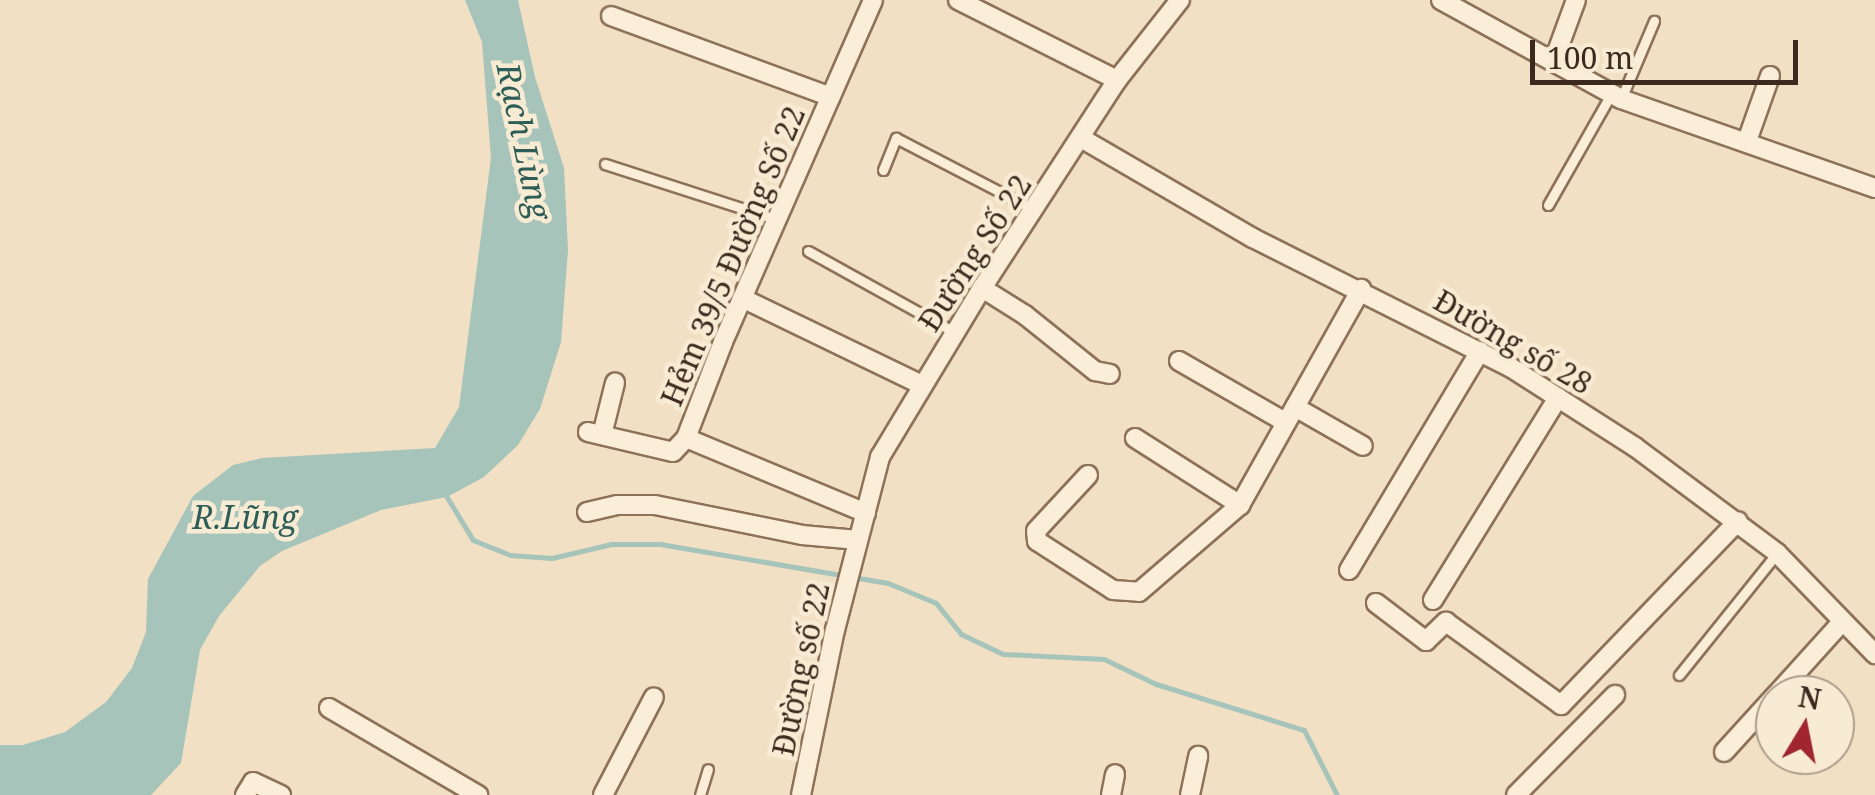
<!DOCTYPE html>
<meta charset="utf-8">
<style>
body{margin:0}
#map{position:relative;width:1875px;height:795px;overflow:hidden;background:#f1e0c4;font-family:"Noto Serif",serif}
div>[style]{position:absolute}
.water>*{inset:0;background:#a6c4b9}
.stream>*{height:5px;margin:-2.5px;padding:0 2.5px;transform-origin:2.5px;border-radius:2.5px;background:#a6c4b9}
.roads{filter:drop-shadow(2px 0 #8d7159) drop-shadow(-2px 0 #8d7159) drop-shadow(0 2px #8d7159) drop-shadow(0 -2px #8d7159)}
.lane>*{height:9px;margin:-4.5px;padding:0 4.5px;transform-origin:4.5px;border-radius:4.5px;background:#fbeed8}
.street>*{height:18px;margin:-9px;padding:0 9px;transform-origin:9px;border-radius:9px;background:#fbeed8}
span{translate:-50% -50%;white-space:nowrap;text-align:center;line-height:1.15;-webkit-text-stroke:9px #f8ebd4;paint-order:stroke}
.street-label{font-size:30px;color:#3c2a1e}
.water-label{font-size:32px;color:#2c5d56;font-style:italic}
.north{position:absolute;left:1755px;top:675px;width:100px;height:100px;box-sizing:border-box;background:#f8ebd4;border:2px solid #ad9e8b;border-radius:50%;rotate:10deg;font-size:28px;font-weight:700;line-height:40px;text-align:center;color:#3c2a1e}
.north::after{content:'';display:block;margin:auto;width:35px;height:45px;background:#a0252f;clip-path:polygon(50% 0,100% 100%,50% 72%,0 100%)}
.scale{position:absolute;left:1530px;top:40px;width:268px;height:45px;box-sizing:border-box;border:5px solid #3c2a1e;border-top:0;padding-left:12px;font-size:30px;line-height:35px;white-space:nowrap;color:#3c2a1e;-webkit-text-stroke:8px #f8ebd4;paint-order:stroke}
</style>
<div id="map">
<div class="water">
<div style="clip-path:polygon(465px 0,518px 0,535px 77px,564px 168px,568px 250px,561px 342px,540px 409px,518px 445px,484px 477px,447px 497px,381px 510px,282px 551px,260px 566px,219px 616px,200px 650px,181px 763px,151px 795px,0 795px,0 745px,23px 745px,65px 732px,106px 702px,132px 668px,146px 632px,148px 579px,193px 496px,233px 465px,262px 458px,435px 448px,459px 407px,491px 158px,482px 42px)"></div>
</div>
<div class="stream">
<div style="left:445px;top:494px;width:54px;rotate:58.7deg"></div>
<div style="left:473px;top:540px;width:40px;rotate:22deg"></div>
<div style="left:510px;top:555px;width:42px;rotate:4.1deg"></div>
<div style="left:552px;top:558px;width:61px;rotate:-13.3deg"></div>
<div style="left:611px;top:544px;width:49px"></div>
<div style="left:660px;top:544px;width:231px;rotate:9.7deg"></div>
<div style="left:888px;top:583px;width:52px;rotate:22.6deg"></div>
<div style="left:936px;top:603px;width:40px;rotate:51deg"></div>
<div style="left:961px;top:634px;width:47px;rotate:25.5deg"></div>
<div style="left:1003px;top:654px;width:101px;rotate:2.8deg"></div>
<div style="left:1104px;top:659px;width:58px;rotate:25.7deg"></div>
<div style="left:1156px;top:684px;width:155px;rotate:17.3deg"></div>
<div style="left:1304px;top:730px;width:73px;rotate:63.1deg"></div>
</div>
<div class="roads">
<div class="lane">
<div style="left:1621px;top:99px;width:85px;rotate:-67.1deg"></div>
<div style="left:605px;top:164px;width:182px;rotate:17.9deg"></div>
<div style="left:883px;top:170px;width:35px;rotate:-68deg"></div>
<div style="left:896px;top:138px;width:154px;rotate:27.4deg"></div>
<div style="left:1548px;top:205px;width:128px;rotate:-60.4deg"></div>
<div style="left:808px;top:251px;width:167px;rotate:29deg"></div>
<div style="left:1679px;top:675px;width:156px;rotate:-51.2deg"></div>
<div style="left:700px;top:795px;width:27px;rotate:-73deg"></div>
</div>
<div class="street">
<div style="left:958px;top:0;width:178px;rotate:26.7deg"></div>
<div style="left:1441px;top:0;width:205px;rotate:28.8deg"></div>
<div style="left:1621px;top:99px;width:269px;rotate:19.3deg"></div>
<div style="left:611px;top:16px;width:234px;rotate:20.2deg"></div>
<div style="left:1554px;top:60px;width:64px;rotate:-69.9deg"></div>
<div style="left:1081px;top:138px;width:199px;rotate:30.2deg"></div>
<div style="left:1253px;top:238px;width:288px;rotate:26.7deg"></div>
<div style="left:1510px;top:367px;width:148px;rotate:32.6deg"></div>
<div style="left:1635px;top:447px;width:177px;rotate:36.7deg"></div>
<div style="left:1777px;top:553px;width:141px;rotate:45.9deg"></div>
<div style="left:1747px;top:141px;width:69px;rotate:-70.5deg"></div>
<div style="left:982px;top:288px;width:51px;rotate:32.1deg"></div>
<div style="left:1025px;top:315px;width:90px;rotate:38.7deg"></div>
<div style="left:1095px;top:371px;width:15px;rotate:11deg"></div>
<div style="left:744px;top:299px;width:198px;rotate:25.8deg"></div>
<div style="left:1179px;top:361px;width:122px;rotate:29.9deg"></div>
<div style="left:1295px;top:407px;width:78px;rotate:29.8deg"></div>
<div style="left:588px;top:432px;width:87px;rotate:13.2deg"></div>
<div style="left:673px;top:452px;width:19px;rotate:-47deg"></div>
<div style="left:686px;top:438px;width:103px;rotate:-68.9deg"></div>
<div style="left:723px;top:342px;width:373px;rotate:-66.3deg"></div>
<div style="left:602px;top:435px;width:54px;rotate:-76deg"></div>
<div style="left:686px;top:438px;width:195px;rotate:22.6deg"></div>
<div style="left:1135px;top:438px;width:125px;rotate:32.5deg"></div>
<div style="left:1088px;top:475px;width:76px;rotate:132.9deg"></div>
<div style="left:1036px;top:531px;width:10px;rotate:84deg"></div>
<div style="left:1037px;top:541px;width:90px;rotate:32.8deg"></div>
<div style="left:1113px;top:590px;width:26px;rotate:4deg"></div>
<div style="left:1139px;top:592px;width:133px;rotate:-40.7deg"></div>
<div style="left:1240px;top:505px;width:248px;rotate:-60.7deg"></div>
<div style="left:587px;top:512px;width:31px;rotate:-13deg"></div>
<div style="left:617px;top:505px;width:38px"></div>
<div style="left:655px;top:505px;width:150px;rotate:11.5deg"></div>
<div style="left:802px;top:535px;width:56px;rotate:5.1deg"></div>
<div style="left:1349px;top:570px;width:255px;rotate:-59.1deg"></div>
<div style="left:1433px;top:600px;width:238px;rotate:-58.3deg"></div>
<div style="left:1376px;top:603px;width:63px;rotate:37.2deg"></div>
<div style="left:1426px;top:641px;width:28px;rotate:-44deg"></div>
<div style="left:1446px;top:622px;width:142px;rotate:35.8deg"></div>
<div style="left:1561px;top:705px;width:255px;rotate:-46.1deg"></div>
<div style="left:1776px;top:695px;width:98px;rotate:-47.9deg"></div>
<div style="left:329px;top:708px;width:173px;rotate:30.3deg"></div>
<div style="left:1724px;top:752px;width:76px;rotate:-47.7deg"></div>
<div style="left:245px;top:795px;width:15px;rotate:-58deg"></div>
<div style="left:253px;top:782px;width:31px;rotate:25deg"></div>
<div style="left:603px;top:795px;width:110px;rotate:-62.5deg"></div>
<div style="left:801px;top:795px;width:168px;rotate:-78.4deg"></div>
<div style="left:835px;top:630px;width:179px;rotate:-75.4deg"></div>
<div style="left:880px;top:457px;width:197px;rotate:-58.9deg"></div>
<div style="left:982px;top:288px;width:248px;rotate:-57deg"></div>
<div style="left:1117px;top:80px;width:102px;rotate:-51.8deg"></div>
<div style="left:1111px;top:795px;width:21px;rotate:-79deg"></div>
<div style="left:1190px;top:795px;width:40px;rotate:-78deg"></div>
<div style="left:1516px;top:795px;width:141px;rotate:-45.3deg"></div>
</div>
</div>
<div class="street-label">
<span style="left:975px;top:253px;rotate:-57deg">Đường Số 22</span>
<span style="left:733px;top:256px;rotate:-67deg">Hẻm 39/5 Đường Số 22</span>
<span style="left:1513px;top:342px;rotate:30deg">Đường số 28</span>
<span style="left:801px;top:669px;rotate:-78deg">Đường số 22</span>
</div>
<div class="water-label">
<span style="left:524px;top:141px;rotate:78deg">Rạch Lùng</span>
<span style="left:245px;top:517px">R.Lũng</span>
</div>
<div class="north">N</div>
<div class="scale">100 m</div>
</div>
